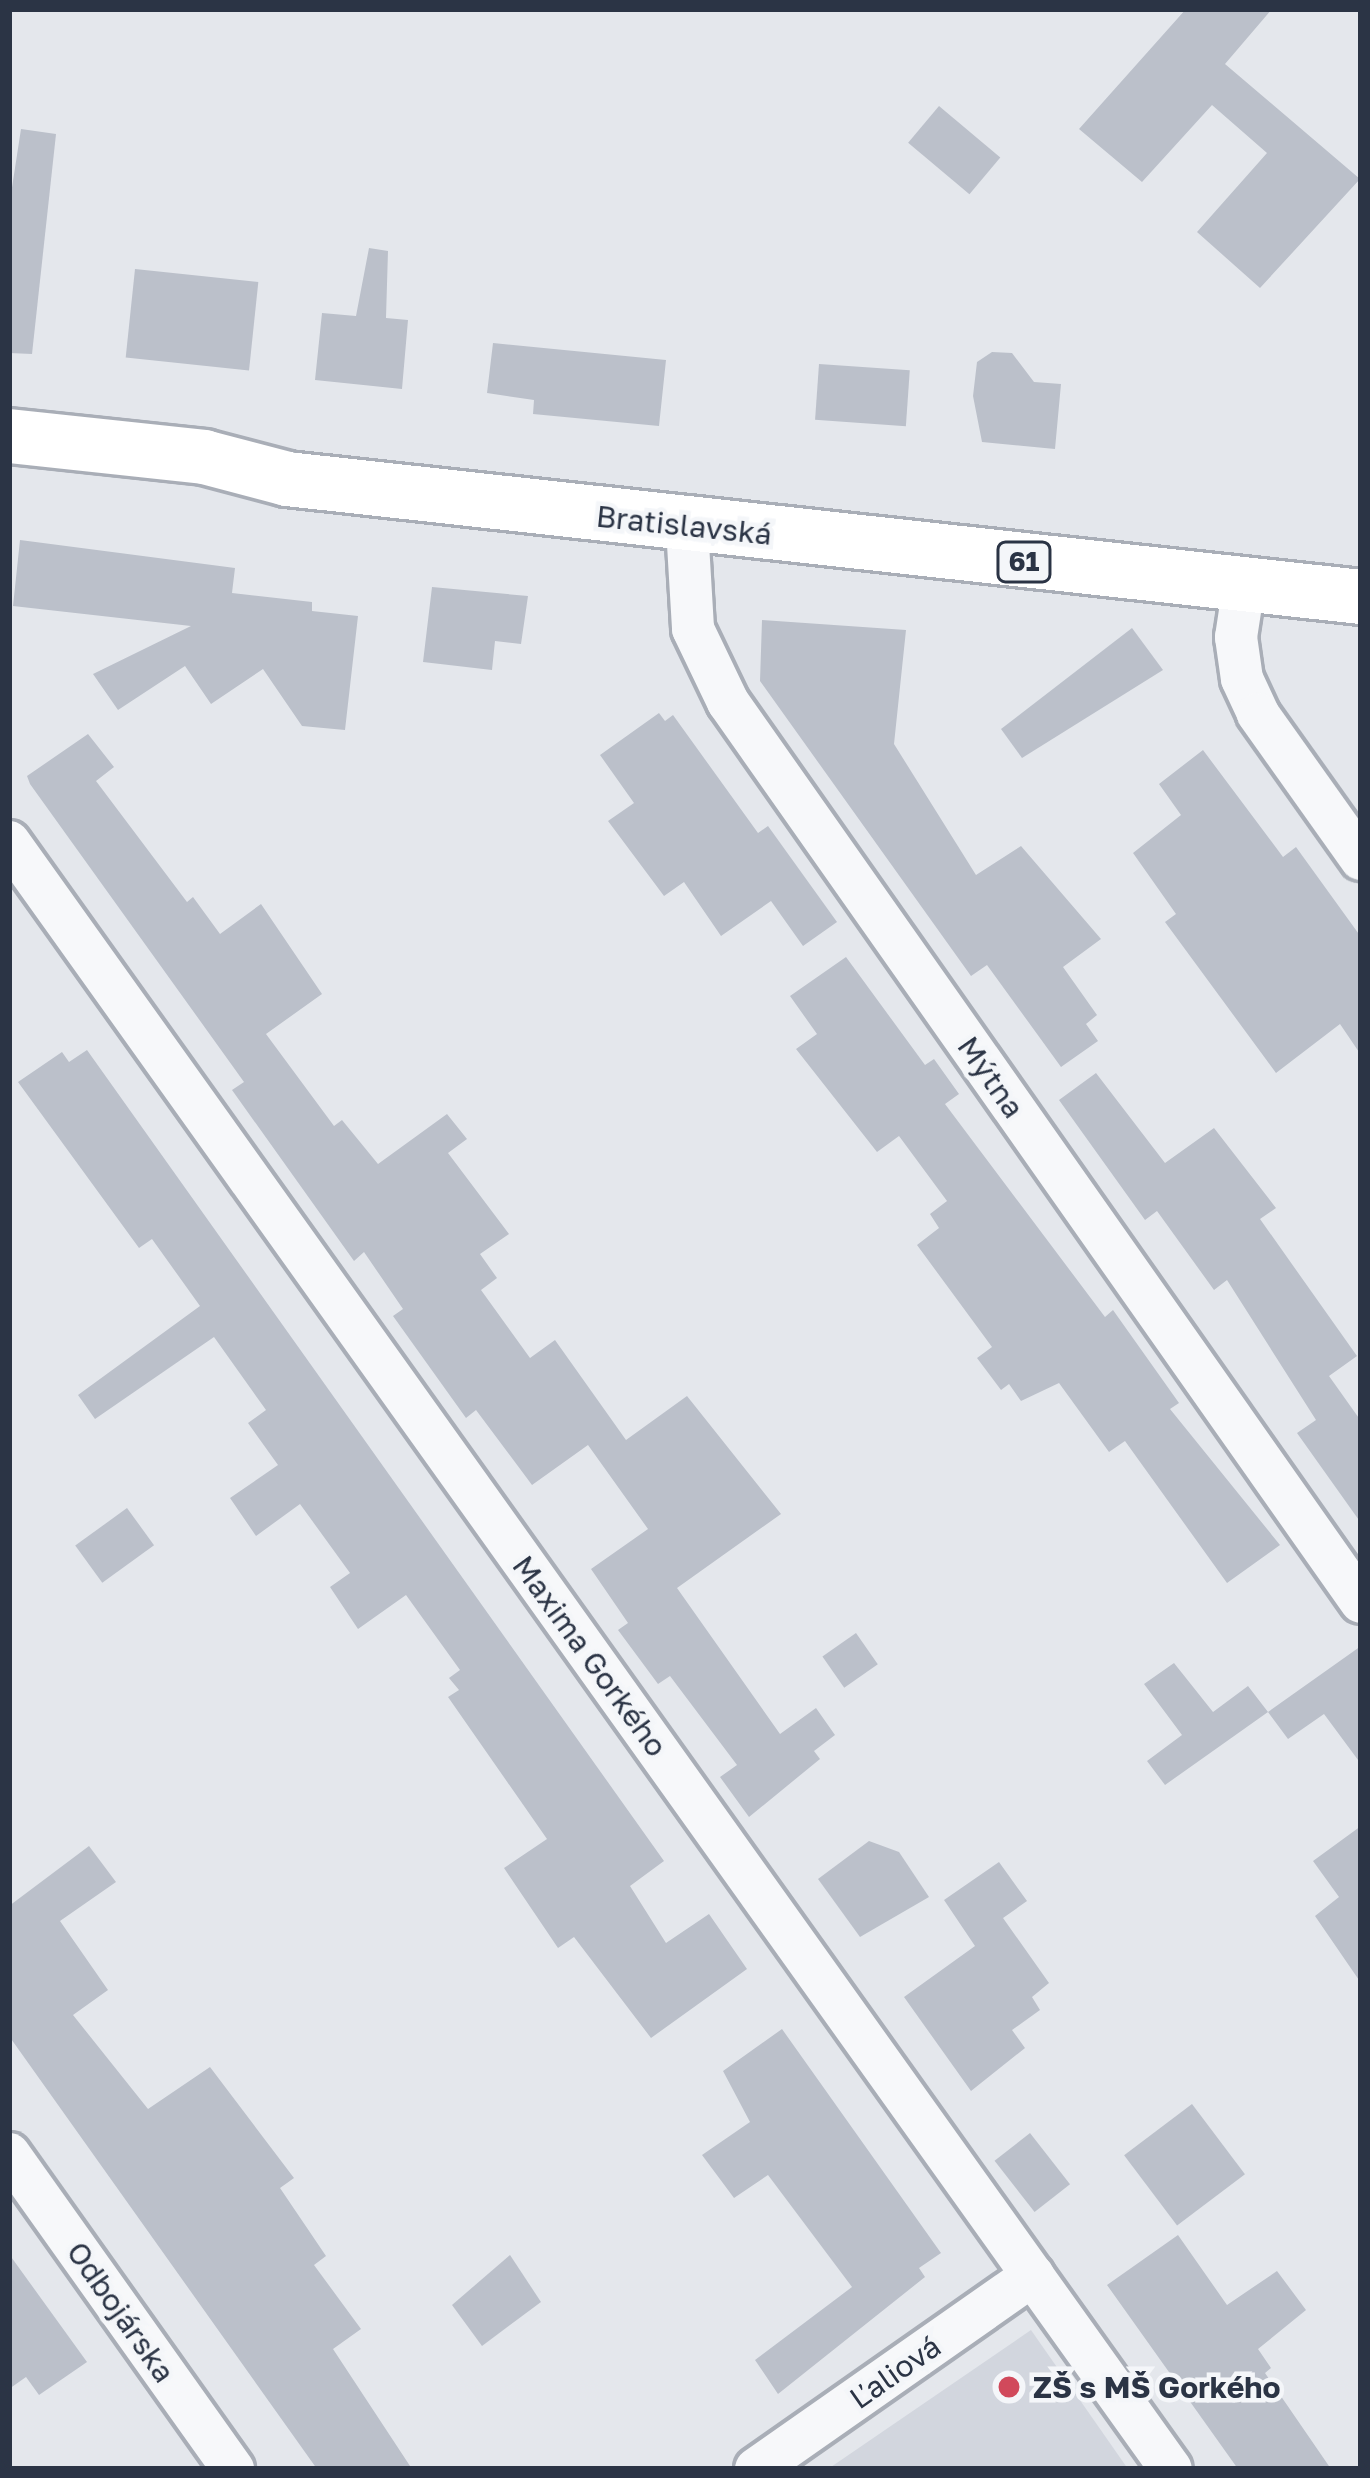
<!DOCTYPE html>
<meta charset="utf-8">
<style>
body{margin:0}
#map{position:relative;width:1370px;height:2478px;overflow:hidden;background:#e4e7ec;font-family:"Golos Text",sans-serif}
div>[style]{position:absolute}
.built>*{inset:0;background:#d2d6de}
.building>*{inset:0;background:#bbc0ca;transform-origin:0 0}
.roads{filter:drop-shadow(3px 0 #a9aeb7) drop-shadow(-3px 0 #a9aeb7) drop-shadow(0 3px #a9aeb7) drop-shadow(0 -3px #a9aeb7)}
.minor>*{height:42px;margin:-21px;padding:0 21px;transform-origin:21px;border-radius:21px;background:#f7f8fa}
.major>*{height:54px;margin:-27px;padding:0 27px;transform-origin:27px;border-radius:27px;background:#fff}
.dots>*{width:33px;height:33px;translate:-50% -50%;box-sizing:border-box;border:6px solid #f4f6f9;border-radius:50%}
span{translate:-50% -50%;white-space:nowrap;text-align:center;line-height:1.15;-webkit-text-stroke:9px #f4f6f9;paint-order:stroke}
.shield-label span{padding:3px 9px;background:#f4f6f9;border:3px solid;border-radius:9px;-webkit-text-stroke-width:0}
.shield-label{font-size:27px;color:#2b3445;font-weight:700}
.street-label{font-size:30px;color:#2b3445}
.poi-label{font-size:30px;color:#2b3445;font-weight:700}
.left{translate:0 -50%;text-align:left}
.frame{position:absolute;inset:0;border:12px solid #2b3445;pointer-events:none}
</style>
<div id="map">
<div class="built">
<div style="clip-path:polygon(1031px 2330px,1128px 2469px,828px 2469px)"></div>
</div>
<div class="building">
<div style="clip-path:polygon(1186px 9px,1272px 9px,1225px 64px,1360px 179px,1260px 288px,1197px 232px,1267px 153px,1212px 105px,1142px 182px,1079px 129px)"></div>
<div style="left:939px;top:106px;width:80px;height:48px;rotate:40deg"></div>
<div style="clip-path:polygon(21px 129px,56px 134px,32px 354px,9px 353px,9px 207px)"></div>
<div style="clip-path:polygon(369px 248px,388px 251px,386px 318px,408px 320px,402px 389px,315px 380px,322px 313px,356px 316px)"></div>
<div style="left:135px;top:269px;width:124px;height:89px;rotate:6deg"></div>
<div style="clip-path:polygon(493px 343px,666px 360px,659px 426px,533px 414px,534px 400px,487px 393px)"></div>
<div style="clip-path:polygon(992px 352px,1012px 353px,1034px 382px,1061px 384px,1055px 449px,982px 442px,973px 396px,977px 362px)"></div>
<div style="left:819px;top:364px;width:91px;height:56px;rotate:4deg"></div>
<div style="clip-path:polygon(20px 540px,235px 568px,232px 593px,312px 602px,312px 611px,358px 616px,345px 730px,302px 726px,263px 669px,211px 704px,185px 666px,118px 710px,93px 674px,191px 626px,13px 606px)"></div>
<div style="clip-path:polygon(432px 587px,528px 596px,521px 644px,495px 641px,492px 670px,423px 662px)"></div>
<div style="clip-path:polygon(762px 620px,906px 630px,894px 744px,976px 875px,1021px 846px,1101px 939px,1063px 967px,1097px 1015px,1086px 1024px,1098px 1041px,1061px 1067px,987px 965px,971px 976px,760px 681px)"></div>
<div style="clip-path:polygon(1132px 628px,1163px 670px,1022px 758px,1001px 729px)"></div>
<div style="clip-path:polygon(659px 713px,665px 721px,673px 715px,758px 833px,768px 826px,837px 922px,803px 946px,771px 901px,721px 936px,684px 882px,664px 896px,608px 821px,634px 803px,600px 755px)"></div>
<div style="clip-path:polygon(88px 734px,114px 767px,96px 781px,187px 902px,193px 897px,220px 934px,261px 904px,322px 994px,266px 1034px,334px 1126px,342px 1120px,378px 1164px,447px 1114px,467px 1139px,448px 1153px,509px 1234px,480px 1254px,497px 1278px,481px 1290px,530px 1358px,555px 1340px,626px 1440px,687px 1396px,781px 1514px,677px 1588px,780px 1734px,816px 1708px,835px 1735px,814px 1751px,820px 1759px,749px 1817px,720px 1777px,737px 1765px,670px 1676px,658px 1684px,618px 1630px,628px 1623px,591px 1569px,648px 1529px,588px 1445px,532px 1485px,476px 1410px,466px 1418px,393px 1316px,403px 1309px,364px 1252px,354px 1261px,232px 1090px,244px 1082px,30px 784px,27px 776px)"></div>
<div style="clip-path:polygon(1203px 750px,1283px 857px,1296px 847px,1361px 937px,1361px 1055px,1340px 1024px,1276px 1073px,1165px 922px,1176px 914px,1133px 853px,1181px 815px,1159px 784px)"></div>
<div style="clip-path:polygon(846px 957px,925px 1065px,934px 1059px,959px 1094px,945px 1104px,1105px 1317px,1113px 1310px,1179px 1403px,1170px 1409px,1280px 1545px,1227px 1583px,1125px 1441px,1109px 1452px,1059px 1383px,1021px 1401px,1009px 1384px,1001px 1390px,977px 1358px,992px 1347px,917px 1245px,939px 1228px,930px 1214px,947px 1201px,899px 1136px,877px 1152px,796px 1049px,817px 1034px,790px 996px)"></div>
<div style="clip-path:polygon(87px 1050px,664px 1861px,630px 1886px,666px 1943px,709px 1914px,747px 1969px,651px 2038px,574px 1937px,558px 1948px,504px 1868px,547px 1839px,448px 1697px,459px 1690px,449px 1678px,460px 1670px,406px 1595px,358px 1629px,330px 1587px,350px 1573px,300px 1504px,256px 1536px,230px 1498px,278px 1465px,248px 1423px,266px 1410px,214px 1337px,95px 1419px,78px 1395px,200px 1306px,152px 1239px,139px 1248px,18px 1082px,62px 1052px,69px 1062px)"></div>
<div style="clip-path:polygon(1096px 1073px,1165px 1163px,1214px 1128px,1276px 1208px,1260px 1219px,1357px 1356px,1329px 1376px,1361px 1421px,1361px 1523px,1297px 1433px,1316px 1420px,1227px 1280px,1214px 1290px,1157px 1211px,1145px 1220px,1059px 1100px)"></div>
<div style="left:127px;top:1508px;width:46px;height:64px;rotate:54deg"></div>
<div style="left:856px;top:1633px;width:38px;height:41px;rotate:55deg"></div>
<div style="clip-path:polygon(1361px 1646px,1361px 1764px,1324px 1714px,1288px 1739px,1268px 1712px)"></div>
<div style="clip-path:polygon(1174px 1663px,1213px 1712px,1248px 1686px,1268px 1712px,1165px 1785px,1147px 1761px,1182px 1735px,1144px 1684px)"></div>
<div style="clip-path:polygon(1361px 1826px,1361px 1983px,1315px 1916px,1339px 1897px,1313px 1861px)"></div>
<div style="clip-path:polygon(869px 1841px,899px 1852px,929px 1897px,860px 1937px,818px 1879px)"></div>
<div style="clip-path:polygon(89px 1846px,116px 1882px,60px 1921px,108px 1990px,73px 2015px,148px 2109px,210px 2067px,294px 2178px,280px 2188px,326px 2256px,314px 2265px,361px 2329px,333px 2349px,412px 2469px,317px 2469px,9px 2036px,9px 1906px)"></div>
<div style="clip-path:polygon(999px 1862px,1027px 1901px,1003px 1918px,1049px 1983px,1032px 1997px,1040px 2010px,1012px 2030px,1025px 2048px,971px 2091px,904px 1997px,975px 1946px,944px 1900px)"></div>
<div style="clip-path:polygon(782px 2029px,941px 2253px,919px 2268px,925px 2277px,778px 2394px,755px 2360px,852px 2287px,768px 2175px,734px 2198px,702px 2155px,750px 2122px,723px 2071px)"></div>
<div style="left:1192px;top:2104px;width:88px;height:85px;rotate:53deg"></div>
<div style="left:1030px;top:2133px;width:65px;height:45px;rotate:52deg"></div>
<div style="clip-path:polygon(1178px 2235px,1227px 2305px,1277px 2271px,1306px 2310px,1258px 2349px,1271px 2368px,1265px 2373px,1331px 2469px,1238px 2469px,1107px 2285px)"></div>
<div style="clip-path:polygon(9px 2254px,87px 2362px,39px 2395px,26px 2377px,9px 2389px)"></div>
<div style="clip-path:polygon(510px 2255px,541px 2302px,482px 2346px,452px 2305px)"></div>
</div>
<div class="roads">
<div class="minor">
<div style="left:687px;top:527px;width:102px;rotate:86.6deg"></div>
<div style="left:693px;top:629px;width:81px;rotate:64.4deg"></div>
<div style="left:728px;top:702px;width:1100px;rotate:54.88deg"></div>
<div style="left:1244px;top:585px;width:53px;rotate:98.7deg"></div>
<div style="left:1236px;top:637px;width:42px;rotate:81.9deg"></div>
<div style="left:1242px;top:679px;width:38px;rotate:65deg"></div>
<div style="left:1258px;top:714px;width:178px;rotate:54.6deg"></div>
<div style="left:9px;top:842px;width:1999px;rotate:54.47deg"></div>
<div style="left:9px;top:2154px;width:387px;rotate:54.6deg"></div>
<div style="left:756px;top:2469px;width:338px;rotate:-35deg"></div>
</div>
<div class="major">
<div style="left:9px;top:436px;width:196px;rotate:6.1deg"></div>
<div style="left:204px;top:457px;width:86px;rotate:14.8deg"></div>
<div style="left:287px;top:479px;width:1080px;rotate:6.27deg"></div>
</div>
</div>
<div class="dots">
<div style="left:1009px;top:2387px;background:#d1495b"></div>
</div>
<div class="shield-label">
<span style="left:1024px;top:562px">61</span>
</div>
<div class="street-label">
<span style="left:684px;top:525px;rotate:6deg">Bratislavská</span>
<span style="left:991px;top:1077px;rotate:55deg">Mýtna</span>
<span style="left:590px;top:1656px;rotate:54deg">Maxima Gorkého</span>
<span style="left:121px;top:2312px;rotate:55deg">Odbojárska</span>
<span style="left:895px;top:2372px;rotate:-35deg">Ľaliová</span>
</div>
<div class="poi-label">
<span class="left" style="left:1033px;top:2387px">ZŠ s MŠ Gorkého</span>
</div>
<div class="frame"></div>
</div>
